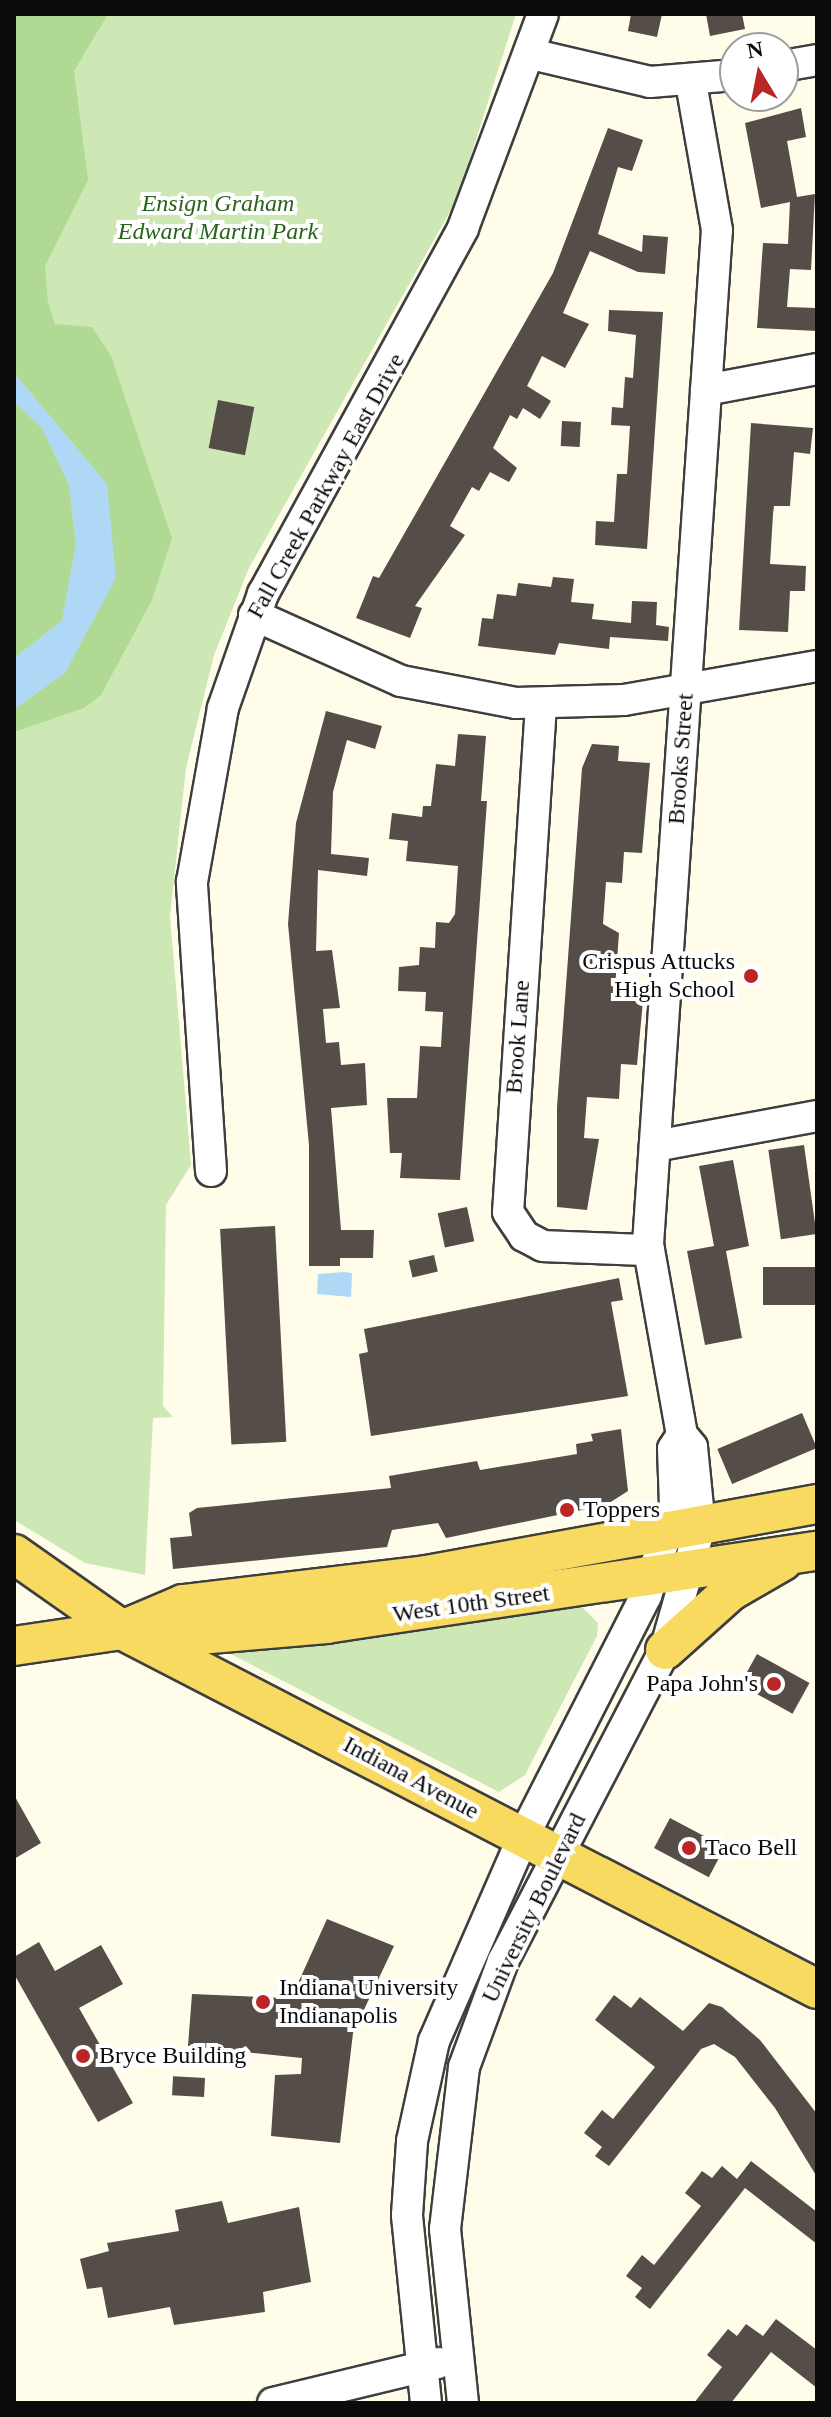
<!DOCTYPE html>
<style>
body{margin:0}
#map{position:relative;width:831px;height:2417px;overflow:hidden;background:#fffcea;font-family:"Times New Roman",serif}
div>[style]{position:absolute}
.green>*{inset:0;background:#cde8b5}
.forest>*{inset:0;background:#b0d994}
.water>*{inset:0;background:#afd8f6}
.building>*{inset:0;background:#544d48;transform-origin:0 0}
.roads{filter:drop-shadow(2px 0 #3e3e3e) drop-shadow(-2px 0 #3e3e3e) drop-shadow(0 2px #3e3e3e) drop-shadow(0 -2px #3e3e3e)}
.minor>*{height:30px;margin:-15px;padding:0 15px;transform-origin:15px;border-radius:15px;background:#fff}
.major>*{height:38px;margin:-19px;padding:0 19px;transform-origin:19px;border-radius:19px;background:#f8da61}
.dots>*{width:22px;height:22px;translate:-50% -50%;box-sizing:border-box;border:4px solid #fff;border-radius:50%}
span{translate:-50% -50%;white-space:nowrap;text-align:center;line-height:1.15;-webkit-text-stroke:8px #fff;paint-order:stroke}
.park-label{font-size:24px;color:#28621d;font-style:italic}
.street-label{font-size:24px;color:#0b0b0b}
.poi-label{font-size:24px;color:#0b0b0b}
.right{translate:-100% -50%;text-align:right}
.left{translate:0 -50%;text-align:left}
.frame{position:absolute;inset:0;border:16px solid #0b0b0b;pointer-events:none}
.north{position:absolute;left:719px;top:32px;width:80px;height:80px;box-sizing:border-box;background:#fff;border:2px solid #9d9d9d;border-radius:50%;rotate:350deg;font-size:22px;font-weight:700;line-height:32px;text-align:center;color:#0b0b0b}
.north::after{content:'';display:block;margin:auto;width:28px;height:36px;background:#ba2525;clip-path:polygon(50% 0,100% 100%,50% 72%,0 100%)}
</style>
<div id="map">
<div class="green">
<div style="clip-path:polygon(14px 14px,516px 14px,457px 199px,249px 568px,214px 655px,186px 768px,170px 916px,191px 1165px,166px 1205px,163px 1406px,173px 1417px,153px 1418px,145px 1575px,85px 1563px,14px 1520px)"></div>
<div style="clip-path:polygon(579px 1604px,598px 1623px,597px 1636px,525px 1775px,499px 1792px,227px 1652px)"></div>
</div>
<div class="forest">
<div style="clip-path:polygon(14px 14px,108px 14px,74px 71px,88px 180px,45px 266px,48px 303px,55px 324px,92px 327px,111px 356px,172px 538px,152px 600px,101px 695px,84px 708px,14px 732px,14px 709px,65px 673px,107px 484px,14px 373px)"></div>
<div style="clip-path:polygon(14px 402px,42px 428px,69px 485px,76px 544px,62px 621px,14px 658px)"></div>
</div>
<div class="water">
<div style="clip-path:polygon(14px 373px,107px 484px,116px 578px,65px 673px,14px 709px,14px 658px,62px 621px,76px 544px,69px 485px,42px 428px,14px 402px)"></div>
<div style="clip-path:polygon(345px 1272px,352px 1273px,351px 1297px,317px 1294px,318px 1274px)"></div>
</div>
<div class="building">
<div style="clip-path:polygon(631px 14px,662px 14px,657px 37px,628px 31px)"></div>
<div style="clip-path:polygon(706px 14px,742px 14px,745px 29px,710px 36px)"></div>
<div style="clip-path:polygon(801px 108px,806px 137px,787px 141px,797px 197px,815px 194px,811px 270px,790px 269px,787px 307px,817px 308px,817px 331px,757px 328px,763px 243px,788px 244px,790px 202px,761px 208px,745px 123px)"></div>
<div style="clip-path:polygon(608px 128px,643px 140px,632px 171px,618px 167px,598px 234px,642px 252px,643px 235px,668px 237px,665px 274px,638px 272px,590px 251px,563px 313px,589px 324px,565px 368px,542px 356px,527px 386px,551px 401px,540px 419px,523px 408px,517px 419px,510px 415px,493px 448px,517px 468px,509px 482px,490px 472px,479px 491px,472px 487px,450px 526px,465px 535px,415px 606px,422px 608px,410px 638px,356px 618px,373px 576px,379px 578px,553px 273px)"></div>
<div style="clip-path:polygon(609px 310px,663px 312px,647px 549px,595px 545px,596px 521px,614px 522px,617px 474px,627px 474px,630px 426px,611px 425px,612px 407px,623px 408px,625px 377px,633px 378px,636px 335px,608px 331px)"></div>
<div style="left:218px;top:400px;width:37px;height:49px;rotate:11deg"></div>
<div style="left:562px;top:421px;width:19px;height:25px;rotate:3deg"></div>
<div style="clip-path:polygon(751px 423px,813px 428px,810px 454px,794px 452px,790px 506px,774px 506px,773px 514px,770px 564px,806px 566px,805px 591px,790px 591px,788px 632px,739px 630px)"></div>
<div style="clip-path:polygon(553px 577px,574px 579px,571px 602px,594px 604px,592px 619px,631px 623px,632px 601px,657px 602px,656px 625px,669px 627px,668px 641px,610px 637px,609px 649px,559px 643px,555px 655px,478px 646px,482px 618px,493px 619px,497px 594px,516px 596px,518px 583px,551px 587px)"></div>
<div style="clip-path:polygon(326px 711px,382px 726px,375px 749px,347px 740px,333px 792px,331px 854px,369px 858px,367px 876px,318px 870px,316px 951px,332px 950px,340px 1008px,323px 1009px,326px 1043px,339px 1042px,341px 1065px,365px 1063px,367px 1105px,331px 1108px,341px 1230px,374px 1230px,373px 1258px,340px 1258px,340px 1266px,309px 1266px,309px 1145px,288px 924px,296px 823px)"></div>
<div style="clip-path:polygon(458px 734px,486px 736px,481px 801px,487px 801px,460px 1180px,400px 1178px,402px 1153px,390px 1153px,387px 1098px,417px 1098px,420px 1046px,441px 1047px,443px 1012px,425px 1011px,426px 992px,398px 991px,399px 967px,419px 965px,420px 947px,435px 948px,436px 922px,449px 923px,455px 914px,458px 866px,406px 861px,408px 841px,389px 839px,392px 813px,422px 817px,423px 806px,431px 806px,436px 764px,455px 766px)"></div>
<div style="clip-path:polygon(592px 744px,619px 746px,618px 761px,650px 763px,642px 853px,624px 852px,622px 883px,606px 882px,603px 924px,619px 933px,615px 988px,644px 990px,637px 1065px,621px 1064px,619px 1099px,587px 1097px,584px 1138px,599px 1139px,587px 1210px,557px 1207px,557px 1107px,582px 768px)"></div>
<div style="left:804px;top:1145px;width:90px;height:36px;rotate:82deg"></div>
<div style="clip-path:polygon(733px 1160px,749px 1246px,726px 1251px,742px 1338px,705px 1345px,687px 1251px,714px 1246px,699px 1166px)"></div>
<div style="left:467px;top:1207px;width:35px;height:30px;rotate:78deg"></div>
<div style="left:275px;top:1226px;width:216px;height:55px;rotate:87deg"></div>
<div style="left:434px;top:1255px;width:17px;height:26px;rotate:77deg"></div>
<div style="left:817px;top:1267px;width:38px;height:54px;rotate:90deg"></div>
<div style="clip-path:polygon(619px 1278px,623px 1300px,611px 1302px,628px 1396px,371px 1436px,359px 1354px,368px 1352px,364px 1329px)"></div>
<div style="left:802px;top:1413px;width:38px;height:92px;rotate:67deg"></div>
<div style="clip-path:polygon(621px 1429px,628px 1491px,606px 1505px,446px 1538px,438px 1523px,392px 1530px,387px 1547px,173px 1569px,170px 1538px,192px 1536px,189px 1513px,197px 1508px,391px 1488px,389px 1476px,477px 1461px,480px 1470px,577px 1454px,576px 1444px,593px 1441px,591px 1434px)"></div>
<div style="left:757px;top:1654px;width:60px;height:35px;rotate:29deg"></div>
<div style="clip-path:polygon(14px 1795px,41px 1843px,14px 1859px)"></div>
<div style="left:670px;top:1818px;width:62px;height:34px;rotate:28deg"></div>
<div style="clip-path:polygon(327px 1919px,394px 1946px,353px 2033px,340px 2143px,271px 2136px,275px 2075px,301px 2074px,302px 2058px,188px 2046px,192px 1994px,284px 1998px,294px 1992px)"></div>
<div style="clip-path:polygon(39px 1942px,55px 1971px,101px 1945px,123px 1984px,79px 2008px,133px 2103px,98px 2122px,14px 1974px,14px 1957px)"></div>
<div style="clip-path:polygon(614px 1995px,631px 2008px,640px 1997px,683px 2031px,709px 2003px,722px 2007px,760px 2040px,817px 2114px,817px 2177px,775px 2108px,735px 2057px,714px 2044px,701px 2049px,609px 2166px,595px 2156px,602px 2147px,584px 2133px,602px 2110px,613px 2119px,655px 2067px,595px 2020px)"></div>
<div style="left:205px;top:2078px;width:19px;height:32px;rotate:93deg"></div>
<div style="clip-path:polygon(751px 2161px,817px 2212px,817px 2244px,745px 2188px,650px 2309px,635px 2297px,642px 2288px,626px 2276px,642px 2255px,654px 2265px,701px 2206px,685px 2193px,702px 2171px,712px 2178px,722px 2166px,737px 2179px)"></div>
<div style="clip-path:polygon(222px 2201px,228px 2223px,299px 2207px,311px 2282px,263px 2292px,265px 2312px,174px 2325px,170px 2307px,108px 2318px,102px 2287px,87px 2289px,80px 2259px,109px 2251px,107px 2243px,179px 2231px,175px 2210px)"></div>
<div style="clip-path:polygon(776px 2319px,817px 2350px,817px 2388px,771px 2352px,731px 2403px,694px 2403px,722px 2367px,707px 2355px,728px 2329px,737px 2336px,746px 2324px,763px 2336px)"></div>
</div>
<div class="roads">
<div class="minor">
<div style="left:531px;top:54px;width:122px;rotate:13.2deg"></div>
<div style="left:650px;top:82px;width:85px;rotate:-4.7deg"></div>
<div style="left:783px;top:66px;width:35px;rotate:-10deg"></div>
<div style="left:706px;top:390px;width:113px;rotate:-10.7deg"></div>
<div style="left:254px;top:615px;width:161px;rotate:24.2deg"></div>
<div style="left:401px;top:681px;width:117px;rotate:10.8deg"></div>
<div style="left:516px;top:703px;width:108px;rotate:-1.6deg"></div>
<div style="left:624px;top:700px;width:196px;rotate:-10deg"></div>
<div style="left:541px;top:705px;width:508px;rotate:93.72deg"></div>
<div style="left:508px;top:1212px;width:29px;rotate:56deg"></div>
<div style="left:524px;top:1236px;width:21px;rotate:28deg"></div>
<div style="left:543px;top:1246px;width:106px;rotate:2.2deg"></div>
<div style="left:655px;top:1146px;width:165px;rotate:-10.5deg"></div>
<div style="left:211px;top:1171px;width:290px;rotate:-93.8deg"></div>
<div style="left:192px;top:882px;width:177px;rotate:-79.9deg"></div>
<div style="left:223px;top:708px;width:121px;rotate:-70.7deg"></div>
<div style="left:263px;top:594px;width:417px;rotate:-61.3deg"></div>
<div style="left:463px;top:228px;width:228px;rotate:-69.5deg"></div>
<div style="left:273px;top:2403px;width:170px;rotate:-13.6deg"></div>
<div style="left:426px;top:2403px;width:189px;rotate:-95.8deg"></div>
<div style="left:407px;top:2215px;width:74px;rotate:-86.1deg"></div>
<div style="left:412px;top:2141px;width:102px;rotate:-77.6deg"></div>
<div style="left:434px;top:2041px;width:223px;rotate:-66.4deg"></div>
<div style="left:523px;top:1837px;width:271px;rotate:-63deg"></div>
<div style="left:646px;top:1596px;width:95px;rotate:-72.1deg"></div>
<div style="left:675px;top:1506px;width:57px;rotate:-92deg"></div>
<div style="left:673px;top:1449px;width:17px;rotate:-57deg"></div>
<div style="left:463px;top:2403px;width:175px;rotate:-95.9deg"></div>
<div style="left:445px;top:2229px;width:163px;rotate:-83.3deg"></div>
<div style="left:464px;top:2067px;width:113px;rotate:-69.8deg"></div>
<div style="left:503px;top:1961px;width:351px;rotate:-62.5deg"></div>
<div style="left:665px;top:1650px;width:128px;rotate:-74.1deg"></div>
<div style="left:700px;top:1527px;width:80px;rotate:-95.7deg"></div>
<div style="left:692px;top:1447px;width:16px;rotate:-130deg"></div>
<div style="left:682px;top:1435px;width:194px;rotate:-100.1deg"></div>
<div style="left:648px;top:1244px;width:1016px;rotate:-86.11deg"></div>
<div style="left:717px;top:230px;width:150px;rotate:-100deg"></div>
</div>
<div class="major">
<div style="left:14px;top:1554px;width:132px;rotate:35.1deg"></div>
<div style="left:122px;top:1630px;width:782px;rotate:27.32deg"></div>
<div style="left:136px;top:1631px;width:51px;rotate:5.6deg"></div>
<div style="left:187px;top:1636px;width:140px;rotate:-4.9deg"></div>
<div style="left:326px;top:1624px;width:496px;rotate:-8.5deg"></div>
<div style="left:14px;top:1646px;width:109px;rotate:-8.4deg"></div>
<div style="left:122px;top:1630px;width:66px;rotate:-23.1deg"></div>
<div style="left:183px;top:1604px;width:245px;rotate:-6.8deg"></div>
<div style="left:426px;top:1575px;width:397px;rotate:-10.3deg"></div>
<div style="left:665px;top:1650px;width:89px;rotate:-41.8deg"></div>
<div style="left:731px;top:1591px;width:60px;rotate:-30deg"></div>
</div>
</div>
<div class="dots">
<div style="left:751px;top:976px;background:#ba2525"></div>
<div style="left:567px;top:1510px;background:#ba2525"></div>
<div style="left:774px;top:1684px;background:#ba2525"></div>
<div style="left:689px;top:1848px;background:#ba2525"></div>
<div style="left:263px;top:2002px;background:#ba2525"></div>
<div style="left:83px;top:2056px;background:#ba2525"></div>
</div>
<div class="park-label">
<span style="left:218px;top:218px">Ensign Graham<br>Edward Martin Park</span>
</div>
<div class="street-label">
<span style="left:326px;top:486px;rotate:-61deg">Fall Creek Parkway East Drive</span>
<span style="left:681px;top:759px;rotate:-86deg">Brooks Street</span>
<span style="left:518px;top:1037px;rotate:-86deg">Brook Lane</span>
<span style="left:471px;top:1604px;rotate:-8deg">West 10th Street</span>
<span style="left:411px;top:1778px;rotate:28deg">Indiana Avenue</span>
<span style="left:534px;top:1908px;rotate:-64deg">University Boulevard</span>
</div>
<div class="poi-label">
<span class="right" style="left:735px;top:976px">Crispus Attucks<br>High School</span>
<span class="left" style="left:583px;top:1510px">Toppers</span>
<span class="right" style="left:758px;top:1684px">Papa John's</span>
<span class="left" style="left:705px;top:1848px">Taco Bell</span>
<span class="left" style="left:279px;top:2002px">Indiana University<br>Indianapolis</span>
<span class="left" style="left:99px;top:2056px">Bryce Building</span>
</div>
<div class="frame"></div>
<div class="north">N</div>
</div>
